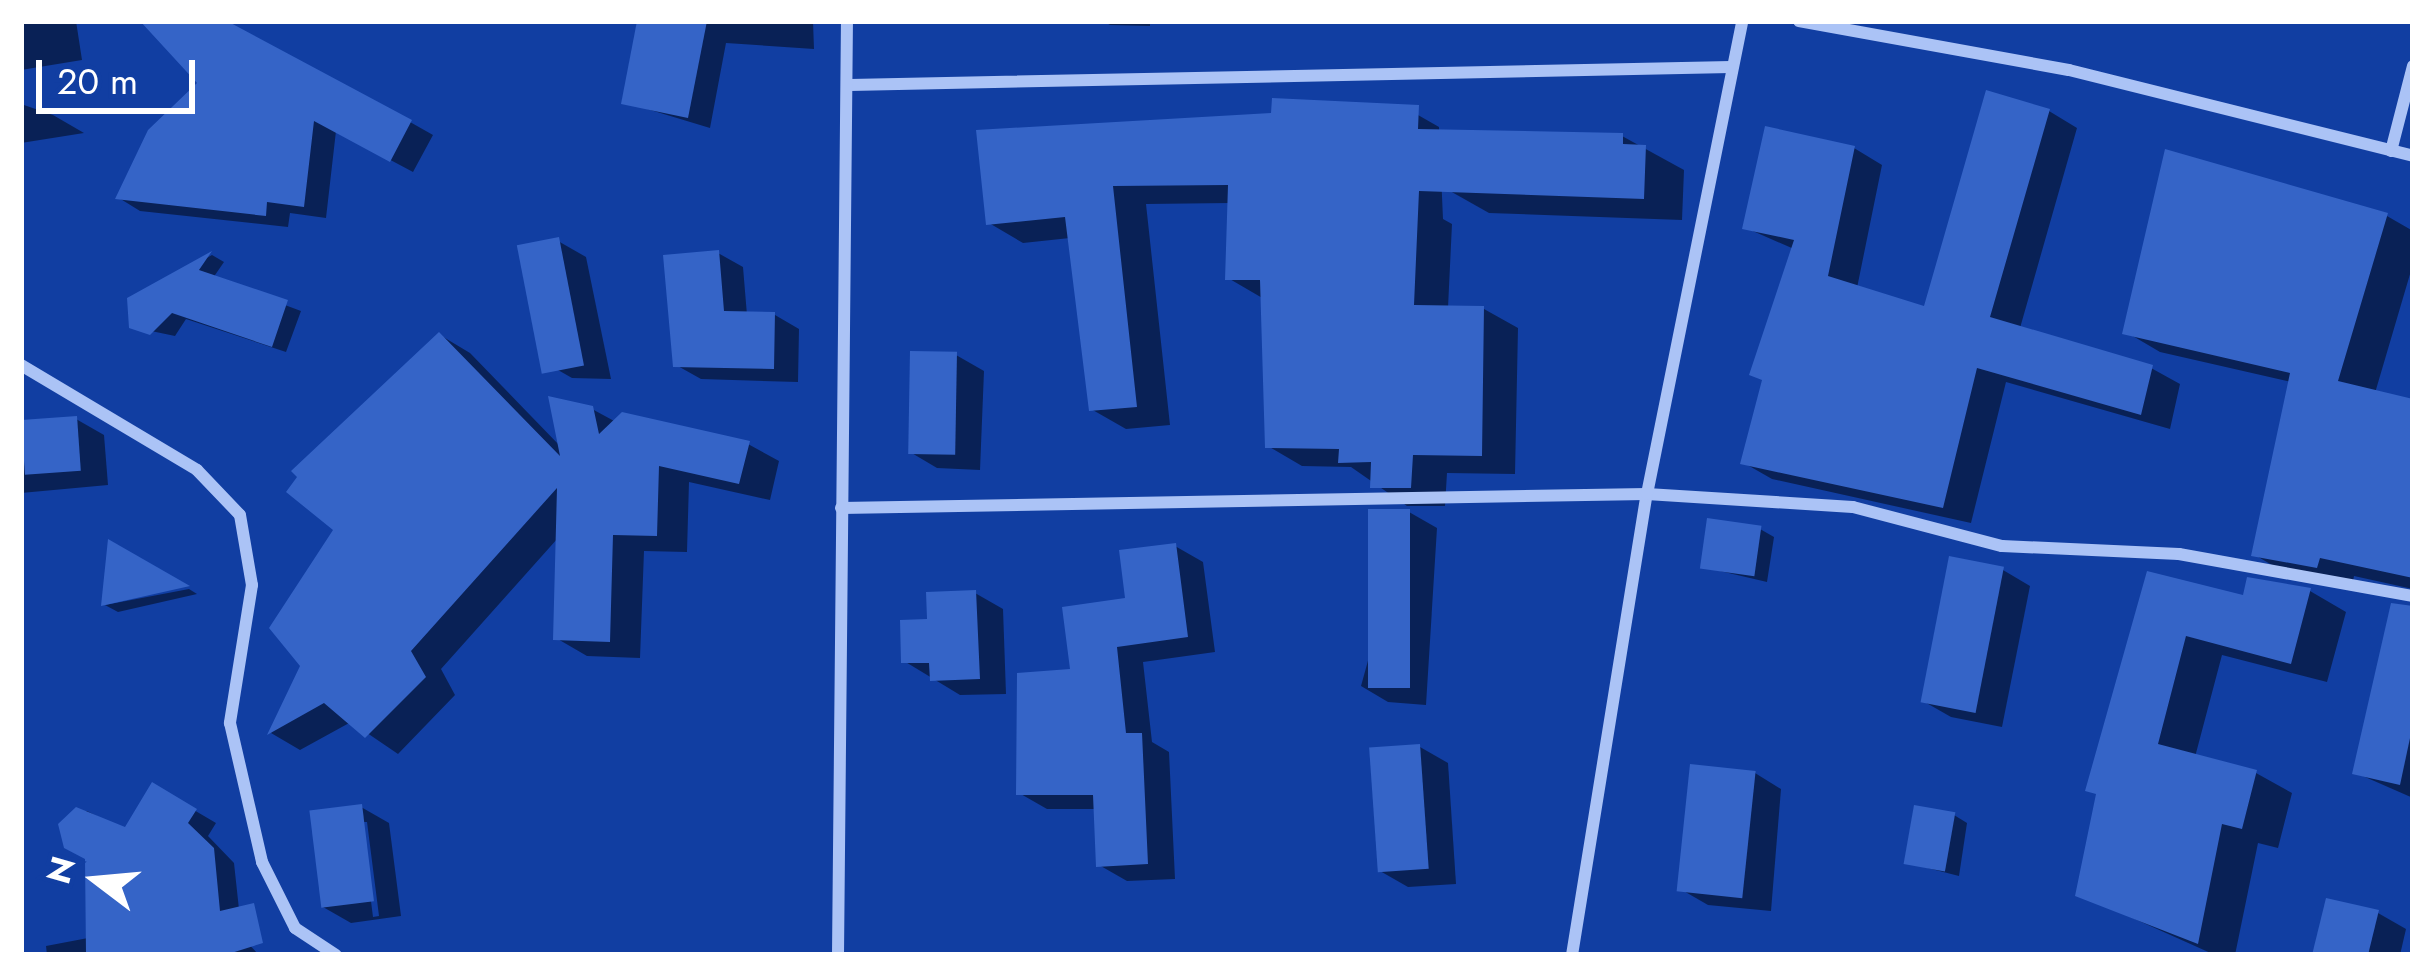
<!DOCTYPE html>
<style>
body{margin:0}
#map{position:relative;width:2434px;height:976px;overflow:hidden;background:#113ea2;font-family:Jost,sans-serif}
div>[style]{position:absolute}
.shadow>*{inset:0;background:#0007}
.building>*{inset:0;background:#3564c7;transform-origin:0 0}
.minor>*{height:12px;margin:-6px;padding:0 6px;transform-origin:6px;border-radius:6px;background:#abc3f6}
span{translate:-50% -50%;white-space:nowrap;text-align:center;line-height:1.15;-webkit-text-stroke:10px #113ea2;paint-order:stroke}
.frame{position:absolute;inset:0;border:24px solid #fff;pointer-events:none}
.north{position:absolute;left:36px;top:820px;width:120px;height:120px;-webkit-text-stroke:9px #113ea2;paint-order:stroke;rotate:286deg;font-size:33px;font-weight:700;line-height:48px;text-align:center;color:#fff}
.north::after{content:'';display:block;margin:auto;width:42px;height:54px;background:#fff;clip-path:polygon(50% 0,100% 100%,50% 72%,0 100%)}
.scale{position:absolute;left:36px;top:60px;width:159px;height:54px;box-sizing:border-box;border:6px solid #fff;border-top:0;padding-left:15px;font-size:36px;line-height:42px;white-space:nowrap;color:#fff;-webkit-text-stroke:9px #113ea2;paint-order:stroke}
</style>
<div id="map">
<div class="shadow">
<div style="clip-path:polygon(21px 21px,76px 21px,82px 60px,21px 70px)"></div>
<div style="clip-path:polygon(640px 21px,813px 21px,814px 49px,726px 43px,710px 128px,624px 102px)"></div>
<div style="clip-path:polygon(1103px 21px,1150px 21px,1150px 26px,1110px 25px)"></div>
<div style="clip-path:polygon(220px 65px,410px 122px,433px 135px,413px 172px,336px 131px,326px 218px,290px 213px,288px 227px,140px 211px,119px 198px)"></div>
<div style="clip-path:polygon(21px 104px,53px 115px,84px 133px,21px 143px)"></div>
<div style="clip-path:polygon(1404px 107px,1439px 127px,1443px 219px,1452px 224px,1448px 308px,1484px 309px,1518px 328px,1515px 474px,1447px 473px,1445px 506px,1407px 506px,1351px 467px,1302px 466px,1268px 446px,1264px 299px,1228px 278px,1231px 203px,1146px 204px,1170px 425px,1126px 429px,1091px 409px,1070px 238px,1023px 243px,989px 223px,980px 133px)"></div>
<div style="clip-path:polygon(2049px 111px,2077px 128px,2020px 328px,2151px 368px,2180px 384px,2170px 429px,2006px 382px,1971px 523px,1772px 479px,1744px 463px,1794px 249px,1746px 228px,1854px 148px,1882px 165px,1857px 288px,1926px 310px)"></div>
<div style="clip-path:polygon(1622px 136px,1684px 170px,1682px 220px,1489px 213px,1450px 191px)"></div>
<div style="clip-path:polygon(2387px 216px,2413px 231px,2413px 264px,2375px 393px,2413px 402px,2413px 589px,2354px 576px,2352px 586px,2289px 575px,2255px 555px,2291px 382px,2160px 352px,2126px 332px)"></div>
<div style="clip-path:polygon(558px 241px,586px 257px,611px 379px,572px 378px,544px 362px)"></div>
<div style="clip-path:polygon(718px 253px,743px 267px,747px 315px,775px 315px,799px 329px,798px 382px,701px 379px,676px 365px)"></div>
<div style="clip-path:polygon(212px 255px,224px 262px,213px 278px,301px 311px,286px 352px,186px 319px,175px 336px,132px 327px,130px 300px)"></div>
<div style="clip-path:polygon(440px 335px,470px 353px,561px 447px,592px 409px,616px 422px,748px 444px,779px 461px,770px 500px,689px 482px,687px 552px,644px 551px,640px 658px,587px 656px,556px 638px,558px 538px,441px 669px,455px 695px,398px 754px,351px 722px,300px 750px,271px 733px,303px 665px,337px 530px)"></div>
<div style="clip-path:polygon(956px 355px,984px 371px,980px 470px,937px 468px,910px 452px)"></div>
<div style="clip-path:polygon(76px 419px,104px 435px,108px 485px,21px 493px,21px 424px)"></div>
<div style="clip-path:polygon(1409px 512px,1437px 528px,1426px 705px,1388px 702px,1361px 686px)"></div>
<div style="clip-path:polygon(1760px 529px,1774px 537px,1767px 582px,1703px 567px)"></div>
<div style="clip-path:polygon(1175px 546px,1203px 562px,1215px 652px,1143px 662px,1152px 742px,1169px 752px,1175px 879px,1127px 881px,1099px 865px,1096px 809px,1047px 809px,1019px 793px,1073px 671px)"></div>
<div style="clip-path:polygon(2003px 570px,2030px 586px,2002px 727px,1951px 717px,1923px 701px)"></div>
<div style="clip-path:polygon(2149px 574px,2245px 599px,2249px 580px,2310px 591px,2346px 612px,2327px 682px,2222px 655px,2195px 757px,2256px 773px,2292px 793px,2278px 848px,2258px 843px,2235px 955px,2215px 955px,2079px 894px)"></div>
<div style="clip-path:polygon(189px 589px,197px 594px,118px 612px,105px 605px)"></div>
<div style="clip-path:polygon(975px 593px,1003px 609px,1006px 694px,960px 695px,904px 661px,930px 622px)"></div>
<div style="clip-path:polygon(2413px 609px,2413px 798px,2356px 773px)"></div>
<div style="clip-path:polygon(1420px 747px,1448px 763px,1456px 884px,1408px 887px,1380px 871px)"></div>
<div style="clip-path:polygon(1755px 773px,1781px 789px,1771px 911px,1708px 905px,1682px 890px)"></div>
<div style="clip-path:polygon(153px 786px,216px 823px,208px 836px,234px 863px,242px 937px,259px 955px,47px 955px,46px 946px,88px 938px,88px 858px,67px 816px,87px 811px,126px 831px)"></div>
<div style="clip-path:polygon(evenodd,361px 807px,389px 823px,401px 916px,351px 923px,323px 907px,361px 807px,361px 822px,367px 822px,379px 916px,373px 917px,361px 822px)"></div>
<div style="clip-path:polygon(1954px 815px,1967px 823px,1959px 876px,1908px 863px)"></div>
<div style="clip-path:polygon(2378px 913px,2406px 929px,2400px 955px,2315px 955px)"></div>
</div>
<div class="building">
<div style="clip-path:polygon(140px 21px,227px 21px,412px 120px,390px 162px,314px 121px,304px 207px,267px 202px,266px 216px,115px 199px,148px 130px,197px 83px)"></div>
<div style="clip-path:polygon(637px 21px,707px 21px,688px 118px,621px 104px)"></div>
<div style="clip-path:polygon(1986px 90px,2050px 109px,1990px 317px,2153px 365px,2141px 415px,1977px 368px,1943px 508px,1740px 464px,1762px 380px,1749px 375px,1794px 240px,1742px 229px,1765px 126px,1855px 146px,1828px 276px,1924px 306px)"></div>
<div style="clip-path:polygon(1272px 98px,1419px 105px,1418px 129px,1623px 133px,1623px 144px,1646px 145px,1644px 199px,1419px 191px,1414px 305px,1484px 306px,1482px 456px,1413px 455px,1411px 488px,1370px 488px,1371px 462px,1338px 463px,1339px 449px,1265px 448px,1260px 280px,1225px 280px,1228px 185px,1113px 186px,1137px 407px,1089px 411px,1065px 217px,986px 225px,976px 130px,1271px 113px)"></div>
<div style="clip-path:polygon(2165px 149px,2388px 213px,2338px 381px,2413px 399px,2413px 578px,2320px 558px,2317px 568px,2251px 556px,2290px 373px,2122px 334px)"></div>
<div style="left:559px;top:237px;width:131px;height:43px;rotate:79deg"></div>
<div style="clip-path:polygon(719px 250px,724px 311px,775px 312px,774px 369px,673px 367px,663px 255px)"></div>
<div style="clip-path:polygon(212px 251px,199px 270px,288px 300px,272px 347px,172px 313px,150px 335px,129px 328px,127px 298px)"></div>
<div style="clip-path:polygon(439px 332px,560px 456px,548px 396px,593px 406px,599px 434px,622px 412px,750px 441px,739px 484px,659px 466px,657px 536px,613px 535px,610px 642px,553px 640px,557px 488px,411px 651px,426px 677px,365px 738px,324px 703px,267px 735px,300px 666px,269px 628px,333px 530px,286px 492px,297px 477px,291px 471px)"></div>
<div style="left:910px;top:351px;width:47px;height:103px;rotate:1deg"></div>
<div style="left:77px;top:416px;width:55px;height:56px;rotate:86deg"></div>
<div style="left:1368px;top:509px;width:42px;height:179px"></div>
<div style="left:1707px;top:518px;width:55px;height:51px;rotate:8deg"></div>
<div style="clip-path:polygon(108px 539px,190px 586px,101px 606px)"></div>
<div style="clip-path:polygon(1176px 543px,1188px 637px,1117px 647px,1126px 733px,1142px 733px,1148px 864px,1096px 867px,1093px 795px,1016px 795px,1017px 673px,1070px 669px,1062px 607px,1125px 598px,1119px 550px)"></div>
<div style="left:1949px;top:556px;width:56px;height:149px;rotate:11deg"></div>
<div style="clip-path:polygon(2147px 571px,2243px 595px,2247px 577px,2311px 588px,2291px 664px,2186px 636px,2158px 744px,2257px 770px,2242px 829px,2222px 824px,2198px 944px,2075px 896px,2096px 794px,2085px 791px)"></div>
<div style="clip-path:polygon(976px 590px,980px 679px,930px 681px,929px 663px,901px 663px,900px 620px,927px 619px,926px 592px)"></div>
<div style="clip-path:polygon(2391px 603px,2413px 606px,2413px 724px,2400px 785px,2352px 774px)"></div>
<div style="left:1420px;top:744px;width:125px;height:51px;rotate:86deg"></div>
<div style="left:1690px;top:764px;width:66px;height:128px;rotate:6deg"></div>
<div style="clip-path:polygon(152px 782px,197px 809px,188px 823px,214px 848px,220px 911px,254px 903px,263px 943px,225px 955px,86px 955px,85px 859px,64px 848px,58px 824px,76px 807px,125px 827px)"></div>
<div style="left:362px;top:804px;width:98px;height:53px;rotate:83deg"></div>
<div style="left:1914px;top:805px;width:42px;height:60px;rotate:10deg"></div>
<div style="clip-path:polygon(2326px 898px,2379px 910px,2368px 955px,2312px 955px)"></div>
</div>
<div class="minor">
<div style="left:1799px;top:21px;width:274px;rotate:10.3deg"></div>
<div style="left:2069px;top:70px;width:355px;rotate:14deg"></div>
<div style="left:850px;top:85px;width:881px;rotate:-1.17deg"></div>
<div style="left:2391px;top:151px;width:88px;rotate:-75.5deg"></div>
<div style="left:21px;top:365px;width:205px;rotate:30.8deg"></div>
<div style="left:197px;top:470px;width:62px;rotate:46.3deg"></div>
<div style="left:240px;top:515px;width:71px;rotate:80.3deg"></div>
<div style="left:252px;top:585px;width:140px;rotate:99.1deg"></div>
<div style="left:230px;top:723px;width:143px;rotate:77deg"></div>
<div style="left:262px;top:862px;width:74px;rotate:63.4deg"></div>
<div style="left:295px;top:928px;width:49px;rotate:33.4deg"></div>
<div style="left:841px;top:508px;width:806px;rotate:-1deg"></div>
<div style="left:1647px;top:494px;width:206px;rotate:3.6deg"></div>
<div style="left:1853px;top:507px;width:154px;rotate:14.7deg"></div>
<div style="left:2002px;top:546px;width:177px;rotate:2.6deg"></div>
<div style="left:2179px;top:554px;width:238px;rotate:10.2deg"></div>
<div style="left:838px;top:955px;width:934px;rotate:-89.45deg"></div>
<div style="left:1572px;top:955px;width:467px;rotate:-80.8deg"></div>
<div style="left:1647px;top:494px;width:482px;rotate:-78.6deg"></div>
</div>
<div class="frame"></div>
<div class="north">N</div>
<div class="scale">20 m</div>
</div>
